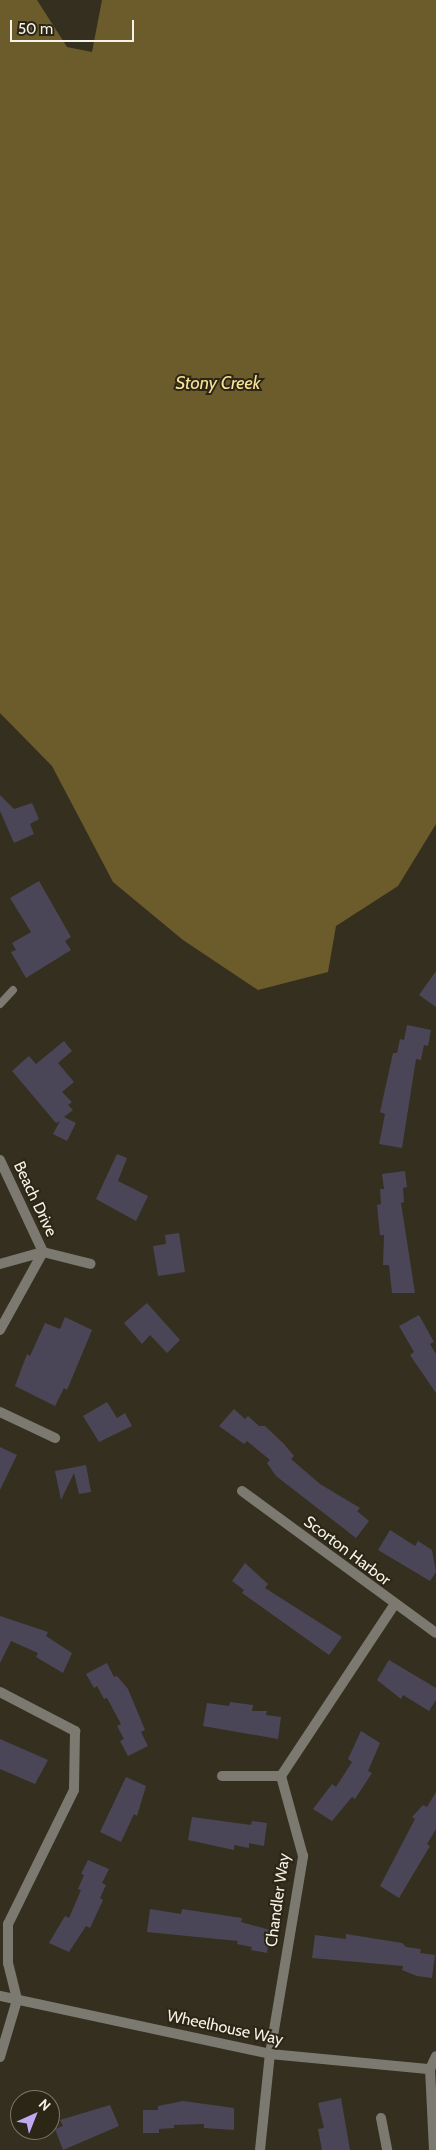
<!DOCTYPE html>
<style>
body{margin:0}
#map{position:relative;width:436px;height:2150px;overflow:hidden;background:#352f1f;font-family:Cabin,sans-serif}
div>[style]{position:absolute}
.water>*{inset:0;background:#6c5c2b}
.building>*{inset:0;background:#4b4657}
.service>*{height:8px;margin:-4px;padding:0 4px;transform-origin:4px;border-radius:4px;background:#7c7971}
.minor>*{height:10px;margin:-5px;padding:0 5px;transform-origin:5px;border-radius:5px;background:#7c7971}
span{translate:-50% -50%;white-space:nowrap;text-align:center;line-height:1.15;-webkit-text-stroke:4px #2b2616;paint-order:stroke}
.street-label{font-size:16px;color:#f5f2e8}
.water-label{font-size:18px;color:#fbe294;font-style:italic}
.north{position:absolute;left:10px;top:2090px;width:50px;height:50px;box-sizing:border-box;background:#2b2616;border:1px solid #7c786a;border-radius:50%;rotate:44deg;font-size:14px;font-weight:700;line-height:20px;text-align:center;color:#f5f2e8}
.north::after{content:'';display:block;margin:auto;width:18px;height:22px;background:#c1a8f3;clip-path:polygon(50% 0,100% 100%,50% 72%,0 100%)}
.scale{position:absolute;left:10px;top:20px;width:124px;height:22px;box-sizing:border-box;border:2px solid #f5f2e8;border-top:0;padding-left:6px;font-size:15px;line-height:18px;white-space:nowrap;color:#f5f2e8;-webkit-text-stroke:4px #2b2616;paint-order:stroke}
</style>
<div id="map">
<div class="water">
<div style="clip-path:polygon(0 0,37px 0,67px 47px,92px 52px,102px 0,436px 0,436px 824px,398px 886px,336px 926px,328px 972px,258px 990px,183px 940px,113px 882px,52px 766px,0 713px)"></div>
</div>
<div class="building">
<div style="clip-path:polygon(0 795px,14px 809px,32px 803px,39px 819px,30px 824px,34px 834px,14px 843px,0 811px)"></div>
<div style="clip-path:polygon(39px 881px,71px 937px,65px 941px,71px 950px,26px 978px,11px 952px,16px 950px,12px 943px,31px 932px,10px 898px)"></div>
<div style="clip-path:polygon(436px 971px,436px 1007px,419px 995px)"></div>
<div style="clip-path:polygon(407px 1025px,431px 1030px,428px 1046px,424px 1045px,421px 1060px,416px 1059px,402px 1148px,379px 1144px,385px 1114px,380px 1112px,393px 1053px,397px 1053px,400px 1039px,404px 1040px)"></div>
<div style="clip-path:polygon(64px 1041px,72px 1051px,58px 1063px,74px 1082px,62px 1092px,72px 1102px,68px 1105px,73px 1110px,64px 1117px,76px 1123px,67px 1141px,53px 1134px,60px 1121px,56px 1123px,12px 1071px,29px 1056px,36px 1064px)"></div>
<div style="clip-path:polygon(117px 1154px,127px 1158px,118px 1181px,148px 1196px,136px 1221px,96px 1199px)"></div>
<div style="clip-path:polygon(405px 1171px,407px 1187px,403px 1188px,404px 1202px,401px 1203px,415px 1293px,392px 1293px,389px 1265px,383px 1265px,384px 1235px,380px 1235px,377px 1205px,381px 1204px,380px 1189px,384px 1189px,382px 1174px)"></div>
<div style="clip-path:polygon(179px 1233px,185px 1272px,158px 1276px,153px 1246px,166px 1244px,165px 1235px)"></div>
<div style="clip-path:polygon(147px 1303px,180px 1340px,167px 1353px,150px 1335px,142px 1344px,124px 1323px)"></div>
<div style="clip-path:polygon(419px 1315px,434px 1342px,430px 1344px,436px 1354px,436px 1393px,410px 1355px,414px 1352px,399px 1326px)"></div>
<div style="clip-path:polygon(65px 1317px,92px 1330px,67px 1390px,64px 1388px,55px 1406px,15px 1386px,27px 1354px,30px 1356px,45px 1323px,60px 1329px)"></div>
<div style="clip-path:polygon(107px 1402px,117px 1418px,125px 1413px,132px 1426px,99px 1442px,83px 1416px)"></div>
<div style="clip-path:polygon(234px 1409px,245px 1419px,248px 1416px,259px 1426px,265px 1426px,284px 1444px,294px 1456px,291px 1459px,320px 1484px,360px 1508px,357px 1511px,369px 1521px,356px 1538px,276px 1476px,267px 1463px,270px 1460px,247px 1441px,244px 1444px,219px 1426px)"></div>
<div style="clip-path:polygon(0 1447px,17px 1455px,0 1490px)"></div>
<div style="clip-path:polygon(86px 1465px,91px 1492px,79px 1494px,74px 1473px,61px 1500px,55px 1471px)"></div>
<div style="clip-path:polygon(390px 1530px,415px 1546px,418px 1541px,432px 1550px,436px 1572px,430px 1581px,378px 1550px)"></div>
<div style="clip-path:polygon(245px 1563px,268px 1584px,265px 1588px,342px 1637px,329px 1655px,242px 1593px,244px 1590px,232px 1581px)"></div>
<div style="clip-path:polygon(0 1616px,48px 1632px,46px 1636px,72px 1653px,63px 1673px,36px 1657px,38px 1653px,11px 1641px,0 1663px)"></div>
<div style="clip-path:polygon(389px 1660px,436px 1688px,436px 1700px,429px 1711px,403px 1695px,401px 1699px,377px 1680px)"></div>
<div style="clip-path:polygon(107px 1663px,114px 1677px,117px 1676px,128px 1689px,145px 1730px,141px 1732px,148px 1746px,128px 1756px,120px 1741px,124px 1739px,117px 1726px,121px 1724px,107px 1698px,104px 1699px,97px 1686px,94px 1688px,86px 1674px)"></div>
<div style="clip-path:polygon(230px 1702px,253px 1705px,252px 1711px,267px 1711px,266px 1715px,281px 1717px,278px 1739px,203px 1726px,207px 1703px,229px 1706px)"></div>
<div style="clip-path:polygon(361px 1731px,380px 1743px,368px 1771px,372px 1773px,355px 1799px,352px 1797px,332px 1821px,313px 1809px,332px 1784px,336px 1787px,352px 1762px,348px 1759px)"></div>
<div style="clip-path:polygon(0 1739px,48px 1760px,35px 1784px,0 1769px)"></div>
<div style="clip-path:polygon(126px 1777px,146px 1786px,137px 1816px,134px 1814px,121px 1842px,100px 1832px)"></div>
<div style="clip-path:polygon(436px 1792px,436px 1829px,427px 1844px,430px 1846px,399px 1898px,380px 1886px,415px 1819px,412px 1817px,423px 1805px,427px 1807px)"></div>
<div style="clip-path:polygon(192px 1817px,251px 1825px,252px 1821px,267px 1823px,264px 1846px,249px 1843px,249px 1848px,234px 1845px,234px 1850px,188px 1840px)"></div>
<div style="clip-path:polygon(88px 1860px,109px 1869px,102px 1883px,106px 1885px,100px 1898px,103px 1900px,90px 1928px,86px 1926px,69px 1952px,49px 1943px,65px 1916px,69px 1918px,81px 1890px,78px 1889px,84px 1875px,81px 1874px)"></div>
<div style="clip-path:polygon(150px 1909px,181px 1914px,182px 1909px,242px 1918px,241px 1922px,270px 1930px,267px 1953px,251px 1950px,252px 1947px,237px 1944px,238px 1941px,147px 1932px)"></div>
<div style="clip-path:polygon(346px 1934px,402px 1943px,406px 1947px,421px 1949px,420px 1953px,435px 1955px,432px 1978px,417px 1976px,402px 1970px,403px 1966px,312px 1958px,315px 1935px,346px 1939px)"></div>
<div style="clip-path:polygon(341px 2098px,350px 2150px,322px 2150px,318px 2129px,324px 2128px,318px 2103px)"></div>
<div style="clip-path:polygon(183px 2101px,234px 2108px,234px 2130px,204px 2128px,204px 2124px,174px 2125px,174px 2128px,159px 2129px,159px 2133px,143px 2133px,143px 2110px,158px 2110px,158px 2106px)"></div>
<div style="clip-path:polygon(110px 2105px,119px 2126px,63px 2150px,55px 2129px,63px 2126px,60px 2120px)"></div>
</div>
<div class="service">
<div style="left:0;top:1004px;width:19px;rotate:-47deg"></div>
</div>
<div class="minor">
<div style="left:0;top:1160px;width:102px;rotate:64.9deg"></div>
<div style="left:43px;top:1252px;width:89px;rotate:118.9deg"></div>
<div style="left:0;top:1264px;width:45px;rotate:-15.6deg"></div>
<div style="left:43px;top:1252px;width:49px;rotate:14deg"></div>
<div style="left:0;top:1412px;width:61px;rotate:25.3deg"></div>
<div style="left:242px;top:1491px;width:240px;rotate:36.2deg"></div>
<div style="left:0;top:1692px;width:85px;rotate:27.5deg"></div>
<div style="left:75px;top:1731px;width:59px;rotate:91deg"></div>
<div style="left:74px;top:1790px;width:149px;rotate:116.2deg"></div>
<div style="left:8px;top:1924px;width:39px;rotate:90deg"></div>
<div style="left:8px;top:1963px;width:38px;rotate:76deg"></div>
<div style="left:222px;top:1776px;width:59px"></div>
<div style="left:0;top:1996px;width:276px;rotate:12.1deg"></div>
<div style="left:270px;top:2054px;width:161px;rotate:5.4deg"></div>
<div style="left:0;top:2057px;width:59px;rotate:-73.4deg"></div>
<div style="left:381px;top:2118px;width:33px;rotate:79deg"></div>
<div style="left:260px;top:2150px;width:97px;rotate:-84.1deg"></div>
<div style="left:270px;top:2054px;width:201px;rotate:-80.5deg"></div>
<div style="left:303px;top:1856px;width:83px;rotate:-105.4deg"></div>
<div style="left:281px;top:1776px;width:205px;rotate:-56.5deg"></div>
<div style="left:434px;top:2150px;width:81px;rotate:-92.8deg"></div>
<div style="left:430px;top:2069px;width:14px;rotate:-65deg"></div>
</div>
<div class="street-label">
<span style="left:35px;top:1199px;rotate:65deg">Beach Drive</span>
<span style="left:347px;top:1551px;rotate:37deg">Scorton Harbor</span>
<span style="left:278px;top:1900px;rotate:-82deg">Chandler Way</span>
<span style="left:225px;top:2028px;rotate:12deg">Wheelhouse Way</span>
</div>
<div class="water-label">
<span style="left:218px;top:383px">Stony Creek</span>
</div>
<div class="north">N</div>
<div class="scale">50 m</div>
</div>
